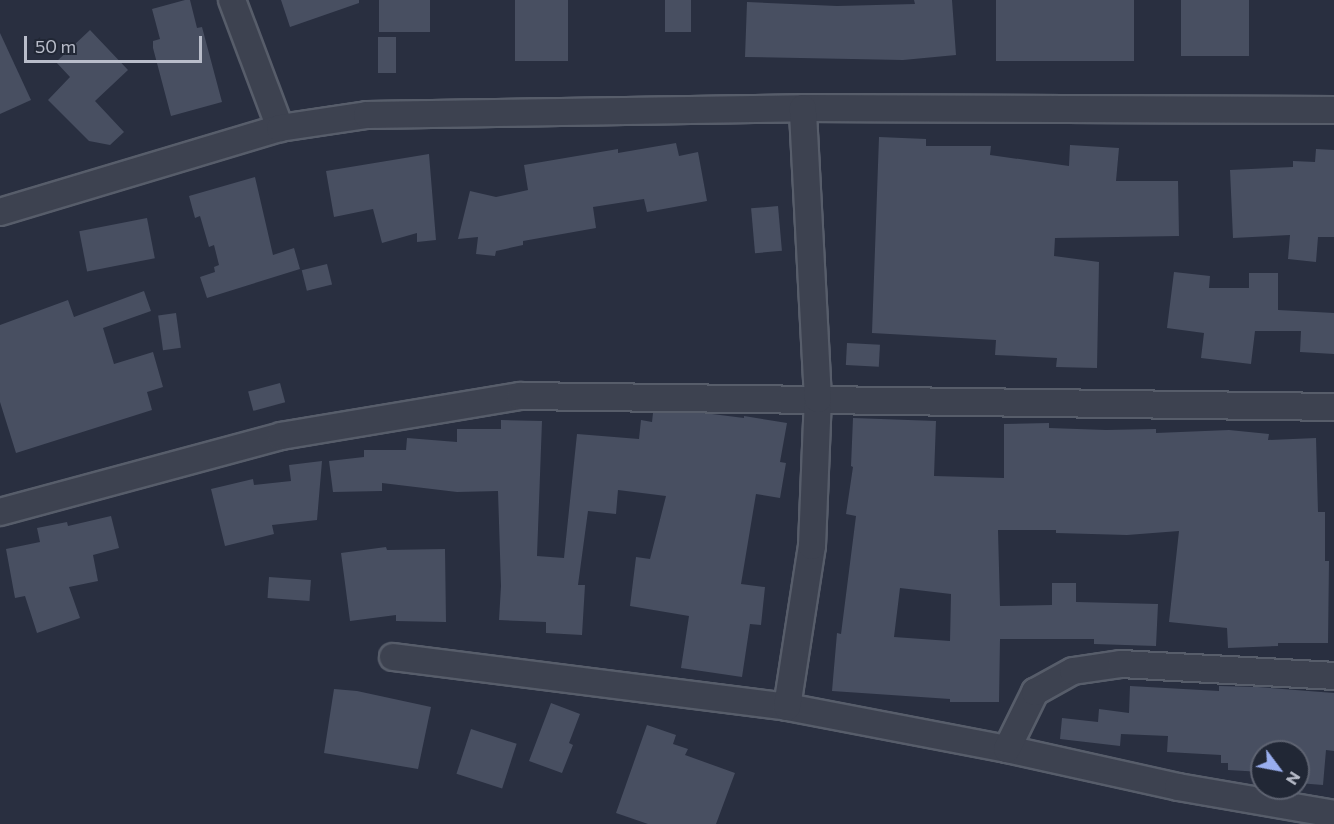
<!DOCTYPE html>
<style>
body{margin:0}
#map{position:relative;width:1334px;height:824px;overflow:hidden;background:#292f40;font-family:Commissioner,sans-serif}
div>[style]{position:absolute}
.building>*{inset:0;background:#484f61;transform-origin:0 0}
.roads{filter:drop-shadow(2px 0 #575d6a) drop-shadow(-2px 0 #575d6a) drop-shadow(0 2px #575d6a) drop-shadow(0 -2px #575d6a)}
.street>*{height:26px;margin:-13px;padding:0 13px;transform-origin:13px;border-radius:13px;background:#3d4250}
span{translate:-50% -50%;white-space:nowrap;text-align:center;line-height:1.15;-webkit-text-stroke:4.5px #212735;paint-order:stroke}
.north{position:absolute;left:1250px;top:740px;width:60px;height:60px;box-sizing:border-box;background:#212735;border:2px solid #5e6371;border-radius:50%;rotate:122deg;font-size:16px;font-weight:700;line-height:24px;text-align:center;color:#b9bdca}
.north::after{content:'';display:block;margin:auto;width:21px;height:27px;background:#99aeef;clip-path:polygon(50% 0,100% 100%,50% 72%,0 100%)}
.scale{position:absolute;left:24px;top:36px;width:178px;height:27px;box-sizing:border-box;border:3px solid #b9bdca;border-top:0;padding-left:8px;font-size:18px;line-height:21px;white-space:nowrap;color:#b9bdca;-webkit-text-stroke:4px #212735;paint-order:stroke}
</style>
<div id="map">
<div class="building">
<div style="clip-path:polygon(185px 0,190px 0,197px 28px,202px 27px,222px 102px,171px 116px,153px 48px,153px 41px,160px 39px,152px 9px)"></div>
<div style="clip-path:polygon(281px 0,359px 0,359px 3px,290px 27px)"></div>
<div style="left:379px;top:0;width:51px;height:32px"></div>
<div style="left:515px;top:0;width:53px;height:61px"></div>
<div style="left:665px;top:0;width:26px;height:32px"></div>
<div style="clip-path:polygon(914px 0,952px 0,956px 55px,903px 60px,745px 57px,747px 2px,837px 6px,915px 4px)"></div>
<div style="left:996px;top:0;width:138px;height:61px"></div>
<div style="left:1181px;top:0;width:68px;height:56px"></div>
<div style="clip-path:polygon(90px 30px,128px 70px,95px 101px,124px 132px,110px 145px,89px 141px,48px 100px,70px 77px,56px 62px)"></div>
<div style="clip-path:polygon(0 33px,31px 100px,0 114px)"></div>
<div style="left:378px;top:37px;width:18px;height:36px"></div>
<div style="clip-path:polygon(879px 137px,926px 139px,926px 146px,991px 146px,990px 155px,1069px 166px,1070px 145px,1119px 148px,1116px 181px,1178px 181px,1179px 236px,1055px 238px,1054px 256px,1099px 262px,1097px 368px,1056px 367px,1057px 358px,995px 355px,996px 340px,872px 333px)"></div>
<div style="clip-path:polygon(676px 143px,679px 156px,698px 152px,707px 201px,647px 212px,644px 199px,593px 207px,596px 228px,523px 241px,523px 245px,496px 251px,495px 256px,476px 254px,478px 237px,458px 239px,470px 191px,496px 197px,528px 190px,524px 165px,618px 149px,618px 153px)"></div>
<div style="clip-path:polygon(1316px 149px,1334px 150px,1334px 237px,1318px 237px,1316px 262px,1288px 259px,1290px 235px,1233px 238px,1230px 170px,1293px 167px,1293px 161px,1315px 162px)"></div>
<div style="clip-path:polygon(429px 154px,436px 240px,417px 242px,417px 233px,382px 243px,373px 209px,334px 217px,326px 171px)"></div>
<div style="clip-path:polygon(255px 177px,273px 255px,294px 248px,300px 269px,207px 298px,200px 277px,215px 272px,214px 267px,219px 265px,214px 245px,209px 247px,200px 216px,195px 218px,189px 196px)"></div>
<div style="left:778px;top:206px;width:45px;height:27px;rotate:85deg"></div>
<div style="left:147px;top:218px;width:41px;height:69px;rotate:79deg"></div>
<div style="left:327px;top:264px;width:21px;height:26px;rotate:76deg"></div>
<div style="clip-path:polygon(1174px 272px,1210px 276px,1209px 288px,1249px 288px,1249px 273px,1278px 273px,1278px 310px,1334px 313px,1334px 354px,1300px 352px,1301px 331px,1255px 331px,1251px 364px,1201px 358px,1204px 333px,1167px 328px)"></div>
<div style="clip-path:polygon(144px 291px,151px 311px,103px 328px,114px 364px,153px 352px,163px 387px,147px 392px,152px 410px,16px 453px,0 402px,0 325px,68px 300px,74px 317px)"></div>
<div style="left:176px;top:313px;width:35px;height:18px;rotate:82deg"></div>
<div style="left:847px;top:343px;width:33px;height:22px;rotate:3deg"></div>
<div style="left:280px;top:383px;width:20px;height:33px;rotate:75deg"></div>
<div style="clip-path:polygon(653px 413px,704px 413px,744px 418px,744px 416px,787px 423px,780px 462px,786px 463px,780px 498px,756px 494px,741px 584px,765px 587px,761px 625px,750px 624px,742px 677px,681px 668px,689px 616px,630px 606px,636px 557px,650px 559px,666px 496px,618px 490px,616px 514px,588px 511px,578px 585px,585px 585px,582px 635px,546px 633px,546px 622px,499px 620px,501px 586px,498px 491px,457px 492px,382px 483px,382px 491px,333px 492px,329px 461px,364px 457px,364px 450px,406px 450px,407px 438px,457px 442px,457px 429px,501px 429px,501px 420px,542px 421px,537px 556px,564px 558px,577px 434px,639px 439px,641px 420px,652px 422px)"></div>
<div style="clip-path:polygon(evenodd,853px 418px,936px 421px,934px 476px,1004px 478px,1004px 424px,1049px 423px,1049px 428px,1106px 430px,1156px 429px,1156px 433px,1229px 430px,1269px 434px,1268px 440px,1316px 438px,1318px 512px,1325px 512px,1325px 561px,1329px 561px,1328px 643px,1278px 643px,1278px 646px,1228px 648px,1227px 628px,1169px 622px,1179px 531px,1127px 535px,1056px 533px,1056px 530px,998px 530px,1000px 606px,1052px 605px,1052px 583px,1076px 583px,1076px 602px,1158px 604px,1156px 646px,1094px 644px,1094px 639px,1000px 639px,999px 702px,950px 702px,950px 699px,832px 691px,837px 633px,841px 634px,856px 516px,846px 514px,853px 467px,851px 466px,853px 418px,900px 588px,951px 594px,950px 641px,894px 637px,900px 588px)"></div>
<div style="clip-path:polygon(322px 461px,317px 520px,272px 525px,274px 534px,225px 546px,211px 489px,253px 479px,254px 485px,291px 481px,289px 465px)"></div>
<div style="clip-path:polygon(111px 516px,119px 548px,93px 555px,98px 581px,69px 587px,80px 618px,37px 633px,25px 596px,15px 598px,6px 549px,40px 542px,37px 528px,67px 522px,68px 526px)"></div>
<div style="clip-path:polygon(386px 547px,387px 550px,445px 549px,446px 622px,396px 621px,396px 615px,350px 621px,341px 553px)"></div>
<div style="left:269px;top:577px;width:42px;height:21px;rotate:4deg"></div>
<div style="clip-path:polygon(1130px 686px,1219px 691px,1219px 686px,1258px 687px,1334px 693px,1334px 751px,1326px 750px,1323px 785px,1298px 783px,1298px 752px,1262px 752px,1262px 772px,1228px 770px,1228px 763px,1221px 763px,1221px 755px,1167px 752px,1168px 736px,1121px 734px,1120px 746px,1060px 739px,1062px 718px,1098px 722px,1099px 709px,1129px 713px)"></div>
<div style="clip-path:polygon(334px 689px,357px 691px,431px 707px,418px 769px,324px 753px)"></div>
<div style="clip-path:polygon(551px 703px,580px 714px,569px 743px,573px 745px,562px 773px,529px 761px)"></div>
<div style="clip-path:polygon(647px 725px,676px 735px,673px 744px,688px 749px,685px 755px,735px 773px,716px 824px,648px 824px,616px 813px)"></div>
<div style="left:471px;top:729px;width:48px;height:47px;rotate:18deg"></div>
</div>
<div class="roads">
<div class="street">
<div style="left:232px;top:0;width:137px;rotate:69.4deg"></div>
<div style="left:0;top:212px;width:292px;rotate:-16.7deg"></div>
<div style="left:280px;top:128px;width:88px;rotate:-8.5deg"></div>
<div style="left:367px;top:115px;width:436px;rotate:-0.9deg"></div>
<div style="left:803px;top:108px;width:531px;rotate:0.22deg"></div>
<div style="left:0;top:512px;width:291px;rotate:-15.1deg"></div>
<div style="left:281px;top:436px;width:242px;rotate:-9.5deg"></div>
<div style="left:520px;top:396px;width:814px;rotate:0.77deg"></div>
<div style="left:393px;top:657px;width:397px;rotate:7.2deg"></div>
<div style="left:787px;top:707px;width:224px;rotate:10.8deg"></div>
<div style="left:1007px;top:749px;width:175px;rotate:12.5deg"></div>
<div style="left:1178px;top:787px;width:158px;rotate:9.8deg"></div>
<div style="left:787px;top:707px;width:163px;rotate:-81.2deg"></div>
<div style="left:812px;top:546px;width:147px;rotate:-87.7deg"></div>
<div style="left:818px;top:399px;width:291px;rotate:-93deg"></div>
<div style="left:1007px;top:749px;width:64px;rotate:-63.8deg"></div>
<div style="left:1035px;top:692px;width:43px;rotate:-28.9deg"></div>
<div style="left:1073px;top:671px;width:49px;rotate:-8.3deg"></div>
<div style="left:1121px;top:664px;width:213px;rotate:3.2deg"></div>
</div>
</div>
<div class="north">N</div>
<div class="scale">50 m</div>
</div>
